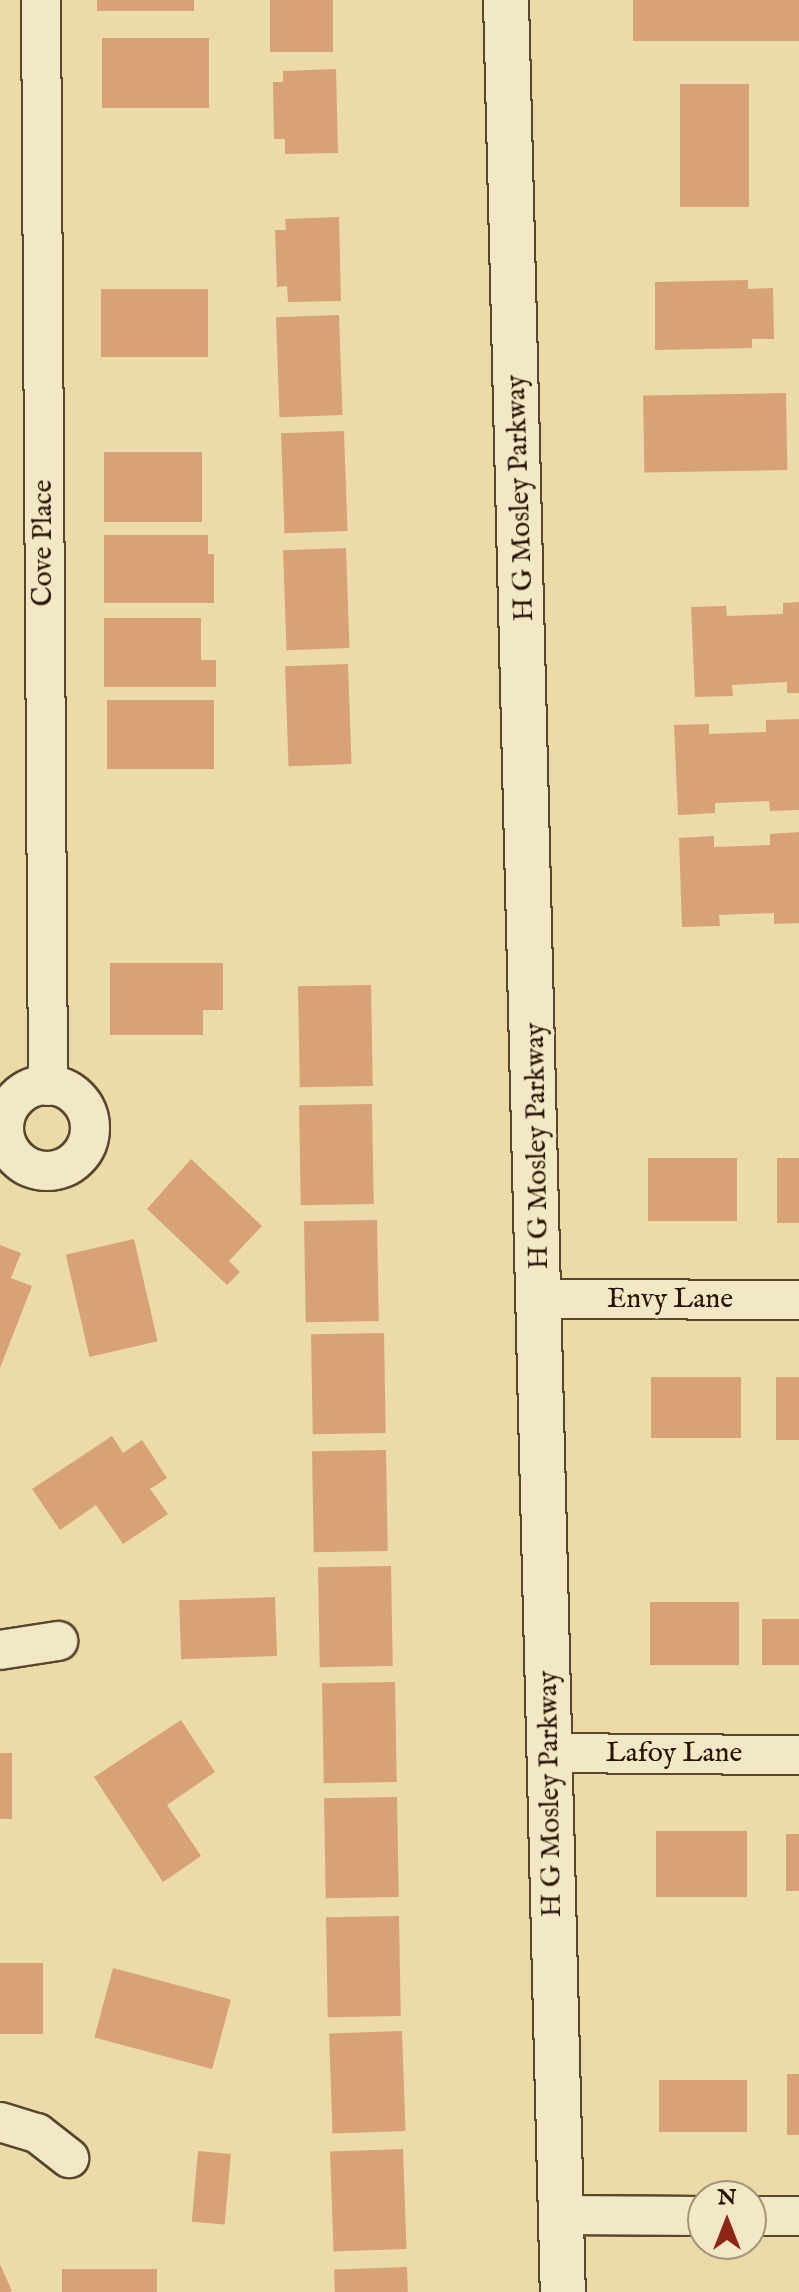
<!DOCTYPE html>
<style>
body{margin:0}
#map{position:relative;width:799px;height:2292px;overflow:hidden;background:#ecdba8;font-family:"IM FELL English",serif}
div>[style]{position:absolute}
.building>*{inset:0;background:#d8a277;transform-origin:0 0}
.roads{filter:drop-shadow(2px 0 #58462d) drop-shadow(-2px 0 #58462d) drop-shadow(0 2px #58462d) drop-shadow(0 -2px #58462d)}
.minor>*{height:38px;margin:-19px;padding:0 19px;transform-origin:19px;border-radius:19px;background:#f3e8c6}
.minor>.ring{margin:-19px;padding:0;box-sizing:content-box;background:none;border:38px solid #f3e8c6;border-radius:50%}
.secondary>*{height:44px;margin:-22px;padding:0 22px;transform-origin:22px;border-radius:22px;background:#f3e8c6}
span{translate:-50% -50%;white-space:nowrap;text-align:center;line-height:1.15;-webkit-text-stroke:7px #f3e8c6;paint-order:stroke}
.street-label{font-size:28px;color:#261504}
.north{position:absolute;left:687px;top:2180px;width:80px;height:80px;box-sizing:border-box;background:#f3e8c6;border:2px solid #a19478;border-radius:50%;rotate:0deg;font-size:22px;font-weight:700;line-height:32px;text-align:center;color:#261504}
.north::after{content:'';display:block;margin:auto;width:28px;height:36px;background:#8f2418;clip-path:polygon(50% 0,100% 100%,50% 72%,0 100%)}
</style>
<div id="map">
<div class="building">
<div style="left:97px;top:0;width:97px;height:11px"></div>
<div style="left:270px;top:0;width:63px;height:52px"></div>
<div style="left:633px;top:0;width:166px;height:41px"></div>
<div style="left:102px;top:38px;width:107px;height:70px"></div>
<div style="clip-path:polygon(336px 69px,338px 153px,285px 154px,285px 139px,274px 139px,273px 82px,283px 82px,283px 71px)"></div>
<div style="left:749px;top:84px;width:123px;height:69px;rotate:90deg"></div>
<div style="clip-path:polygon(339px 217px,341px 301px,288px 302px,287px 286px,277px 287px,275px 230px,286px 230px,285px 219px)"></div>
<div style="clip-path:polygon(748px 280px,748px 289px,773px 288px,774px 339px,752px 339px,752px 348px,655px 350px,655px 282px)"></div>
<div style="left:101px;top:289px;width:107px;height:68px"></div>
<div style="left:339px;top:315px;width:100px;height:63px;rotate:88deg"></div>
<div style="left:786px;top:393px;width:77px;height:143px;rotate:89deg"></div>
<div style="left:344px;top:431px;width:100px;height:63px;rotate:88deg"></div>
<div style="left:104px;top:452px;width:98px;height:70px"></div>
<div style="clip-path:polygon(104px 535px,208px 535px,208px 554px,214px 554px,214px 603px,104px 603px)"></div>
<div style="left:346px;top:548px;width:100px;height:63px;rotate:88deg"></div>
<div style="clip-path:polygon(799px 602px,799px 693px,787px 693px,787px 682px,732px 685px,733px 696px,695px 697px,691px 607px,726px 606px,727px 616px,783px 614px,783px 603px)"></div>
<div style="clip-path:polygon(104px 618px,201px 618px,201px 660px,216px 660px,216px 687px,104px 687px)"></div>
<div style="left:348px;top:664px;width:100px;height:63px;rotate:88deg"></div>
<div style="left:107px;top:700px;width:107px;height:69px"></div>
<div style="clip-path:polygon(799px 719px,799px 810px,770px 811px,769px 801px,715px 803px,715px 813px,678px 815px,674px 725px,709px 724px,709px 734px,766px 732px,766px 720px)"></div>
<div style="clip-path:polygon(799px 832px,799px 923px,774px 924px,774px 913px,719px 915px,720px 926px,682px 927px,679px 838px,714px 836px,714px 847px,770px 845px,770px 834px)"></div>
<div style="clip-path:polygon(110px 963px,223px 963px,223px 1010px,203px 1010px,203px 1035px,110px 1035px)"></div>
<div style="left:371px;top:985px;width:101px;height:73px;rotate:89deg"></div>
<div style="left:372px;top:1104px;width:100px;height:73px;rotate:89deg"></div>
<div style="left:648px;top:1158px;width:89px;height:63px"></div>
<div style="left:777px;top:1158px;width:22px;height:65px"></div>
<div style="clip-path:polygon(191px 1159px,262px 1226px,229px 1261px,240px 1272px,227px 1285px,147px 1209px)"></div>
<div style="left:377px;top:1220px;width:101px;height:73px;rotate:89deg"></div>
<div style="left:134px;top:1239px;width:105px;height:70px;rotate:77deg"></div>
<div style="clip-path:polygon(0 1245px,21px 1253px,11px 1278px,32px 1286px,0 1368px)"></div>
<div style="left:384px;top:1333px;width:100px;height:73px;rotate:89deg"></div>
<div style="left:651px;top:1377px;width:90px;height:61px"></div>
<div style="left:776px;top:1377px;width:23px;height:63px"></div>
<div style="clip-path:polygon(112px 1436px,123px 1453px,142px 1440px,167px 1478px,150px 1489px,168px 1514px,123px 1544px,96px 1505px,60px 1530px,32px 1489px)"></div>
<div style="left:386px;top:1450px;width:101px;height:74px;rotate:89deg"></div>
<div style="left:391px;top:1566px;width:100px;height:73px;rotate:89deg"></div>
<div style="left:275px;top:1597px;width:59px;height:96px;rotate:88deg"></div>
<div style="left:650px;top:1602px;width:89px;height:63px"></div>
<div style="left:762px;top:1619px;width:37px;height:46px"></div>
<div style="left:395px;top:1682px;width:100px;height:73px;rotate:89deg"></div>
<div style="clip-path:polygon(181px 1720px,215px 1772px,167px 1805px,201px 1856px,163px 1882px,94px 1777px)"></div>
<div style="left:0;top:1753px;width:12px;height:66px"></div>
<div style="left:397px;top:1797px;width:100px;height:73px;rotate:89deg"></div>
<div style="left:656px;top:1831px;width:91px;height:66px"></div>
<div style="left:786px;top:1834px;width:13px;height:57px"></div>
<div style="left:399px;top:1916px;width:100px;height:73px;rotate:89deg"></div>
<div style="left:0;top:1963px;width:43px;height:71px"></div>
<div style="left:113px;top:1968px;width:122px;height:72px;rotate:15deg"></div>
<div style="left:402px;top:2031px;width:100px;height:73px;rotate:88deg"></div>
<div style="left:787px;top:2074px;width:12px;height:61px"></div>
<div style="left:659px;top:2080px;width:88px;height:52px"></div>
<div style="left:403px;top:2149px;width:100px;height:73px;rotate:88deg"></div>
<div style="left:198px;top:2151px;width:33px;height:71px;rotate:5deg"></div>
<div style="clip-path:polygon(0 2264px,12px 2291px,9px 2292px,0 2292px)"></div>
<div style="left:407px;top:2267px;width:25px;height:73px;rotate:88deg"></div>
<div style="left:62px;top:2269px;width:95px;height:23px"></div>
</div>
<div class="roads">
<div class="minor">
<div style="left:41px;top:0;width:1086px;rotate:89.63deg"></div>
<div class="ring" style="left:4px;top:1085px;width:48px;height:48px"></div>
<div style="left:541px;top:1299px;width:258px;rotate:0.2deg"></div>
<div style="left:0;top:1650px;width:59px;rotate:-8.8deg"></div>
<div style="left:550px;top:1753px;width:249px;rotate:0.5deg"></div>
<div style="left:0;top:2122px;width:39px;rotate:17deg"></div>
<div style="left:37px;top:2133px;width:41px;rotate:38deg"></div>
<div style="left:561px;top:2215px;width:142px;rotate:0.4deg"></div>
<div style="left:751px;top:2216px;width:48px"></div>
</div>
<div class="secondary">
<div style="left:506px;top:0;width:2293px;rotate:88.58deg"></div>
</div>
</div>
<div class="street-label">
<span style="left:521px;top:498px;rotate:-92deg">H G Mosley Parkway</span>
<span style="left:44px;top:543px;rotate:-90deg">Cove Place</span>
<span style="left:538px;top:1146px;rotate:-91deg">H G Mosley Parkway</span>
<span style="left:670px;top:1300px">Envy Lane</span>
<span style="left:674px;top:1754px">Lafoy Lane</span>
<span style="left:551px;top:1794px;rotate:-91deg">H G Mosley Parkway</span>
</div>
<div class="north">N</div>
</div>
